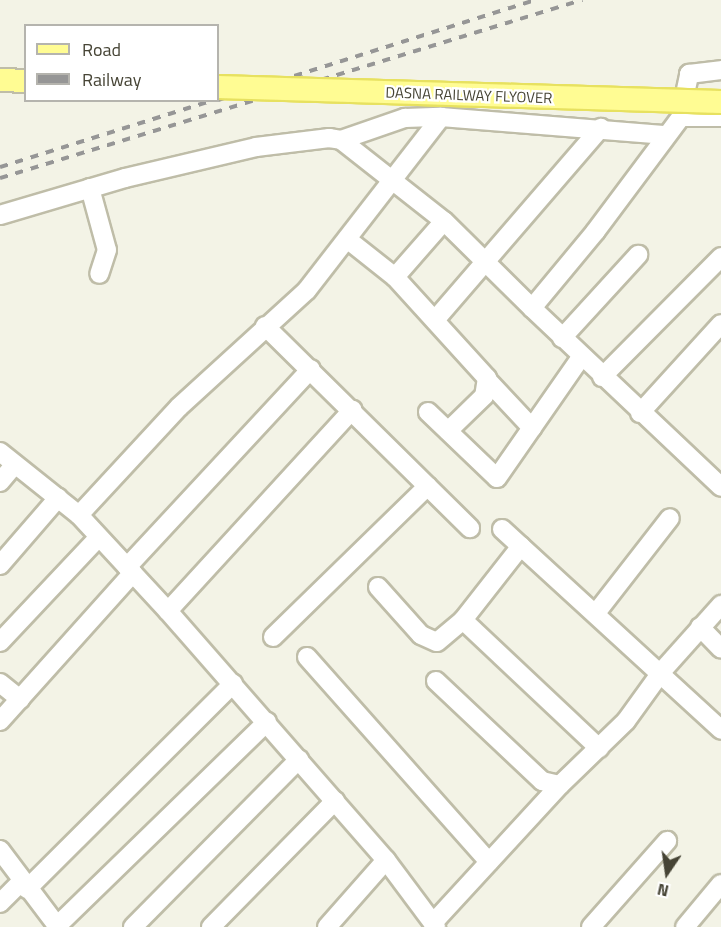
<!DOCTYPE html>
<style>
body{margin:0}
#map{position:relative;width:721px;height:927px;overflow:hidden;background:#f3f3e6;font-family:"Titillium Web",sans-serif}
div>[style]{position:absolute}
.roads{filter:drop-shadow(2px 0 #bfbda8) drop-shadow(-2px 0 #bfbda8) drop-shadow(0 2px #bfbda8) drop-shadow(0 -2px #bfbda8)}
.minor>*{height:18px;margin:-9px;padding:0 9px;transform-origin:9px;border-radius:9px;background:#fff}
.major>*{height:22px;margin:-11px;padding:0 11px;transform-origin:11px;border-radius:11px;background:#fffc93}
.rail>*{height:4px;margin-top:-2px;transform-origin:0;background:repeating-linear-gradient(90deg,#969696 0 8px,transparent 0 16px)}
.bridges{filter:drop-shadow(2px 0 #e7e160) drop-shadow(-2px 0 #e7e160) drop-shadow(0 2px #e7e160) drop-shadow(0 -2px #e7e160)}
.major-bridge>*{height:22px;margin:-11px;padding:0 11px;transform-origin:11px;border-radius:11px;background:#fffc93}
span{translate:-50% -50%;white-space:nowrap;text-align:center;line-height:1.15;-webkit-text-stroke:4.5px #fff;paint-order:stroke}
.street-label{font-size:15px;color:#464435}
.legend{position:absolute;left:24px;top:24px;width:195px;height:78px;box-sizing:border-box;background:#fff;border:2px solid #b5b4ae;margin:0;padding:8px 10px;list-style:none;font-size:18px;color:#464435}
.legend li{display:flex;align-items:center;gap:12px;height:30px}
.legend b{width:30px;border:2px solid #b5b4ae}
.north{position:absolute;left:637px;top:843px;width:60px;height:60px;-webkit-text-stroke:4px #fff;paint-order:stroke;rotate:193deg;font-size:16px;font-weight:700;line-height:24px;text-align:center;color:#464435}
.north::after{content:'';display:block;margin:auto;width:21px;height:27px;background:#464435;clip-path:polygon(50% 0,100% 100%,50% 72%,0 100%)}
</style>
<div id="map">
<div class="roads">
<div class="minor">
<div style="left:681px;top:113px;width:40px;rotate:-78deg"></div>
<div style="left:689px;top:74px;width:32px;rotate:-7deg"></div>
<div style="left:341px;top:140px;width:68px;rotate:-19deg"></div>
<div style="left:405px;top:118px;width:36px;rotate:-2deg"></div>
<div style="left:441px;top:117px;width:226px;rotate:4.6deg"></div>
<div style="left:90px;top:188px;width:64px;rotate:74.7deg"></div>
<div style="left:107px;top:250px;width:25px;rotate:108deg"></div>
<div style="left:0;top:215px;width:130px;rotate:-16.5deg"></div>
<div style="left:125px;top:178px;width:135px;rotate:-13.3deg"></div>
<div style="left:256px;top:147px;width:74px;rotate:-7deg"></div>
<div style="left:329px;top:138px;width:12px;rotate:9deg"></div>
<div style="left:341px;top:140px;width:131px;rotate:38.2deg"></div>
<div style="left:444px;top:221px;width:124px;rotate:44.7deg"></div>
<div style="left:532px;top:308px;width:99px;rotate:-50.3deg"></div>
<div style="left:595px;top:232px;width:144px;rotate:-53.2deg"></div>
<div style="left:681px;top:117px;width:40px"></div>
<div style="left:347px;top:239px;width:61px;rotate:38.4deg"></div>
<div style="left:395px;top:277px;width:137px;rotate:47.7deg"></div>
<div style="left:487px;top:378px;width:18px;rotate:99deg"></div>
<div style="left:484px;top:396px;width:50px;rotate:135.8deg"></div>
<div style="left:395px;top:277px;width:74px;rotate:-48.8deg"></div>
<div style="left:532px;top:308px;width:260px;rotate:43.4deg"></div>
<div style="left:435px;top:320px;width:254px;rotate:-49.2deg"></div>
<div style="left:265px;top:326px;width:288px;rotate:44.6deg"></div>
<div style="left:562px;top:338px;width:113px;rotate:-47.5deg"></div>
<div style="left:602px;top:377px;width:169px;rotate:-45.2deg"></div>
<div style="left:489px;top:382px;width:63px;rotate:46.9deg"></div>
<div style="left:428px;top:412px;width:95px;rotate:43.7deg"></div>
<div style="left:497px;top:478px;width:147px;rotate:-55.2deg"></div>
<div style="left:640px;top:413px;width:120px;rotate:-47.7deg"></div>
<div style="left:0;top:452px;width:101px;rotate:38.6deg"></div>
<div style="left:79px;top:515px;width:131px;rotate:47.2deg"></div>
<div style="left:168px;top:611px;width:331px;rotate:48.8deg"></div>
<div style="left:386px;top:860px;width:84px;rotate:53.3deg"></div>
<div style="left:0;top:482px;width:23px;rotate:-50deg"></div>
<div style="left:79px;top:515px;width:147px;rotate:-47.2deg"></div>
<div style="left:179px;top:407px;width:173px;rotate:-42.4deg"></div>
<div style="left:307px;top:290px;width:219px;rotate:-52.2deg"></div>
<div style="left:502px;top:529px;width:297px;rotate:42.5deg"></div>
<div style="left:0;top:565px;width:89px;rotate:-49.1deg"></div>
<div style="left:127px;top:567px;width:270px;rotate:-47.1deg"></div>
<div style="left:378px;top:587px;width:64px;rotate:48.1deg"></div>
<div style="left:421px;top:635px;width:17px;rotate:24deg"></div>
<div style="left:437px;top:642px;width:34px;rotate:-40deg"></div>
<div style="left:463px;top:620px;width:94px;rotate:-51.9deg"></div>
<div style="left:168px;top:611px;width:273px;rotate:-47.5deg"></div>
<div style="left:596px;top:613px;width:120px;rotate:-52.1deg"></div>
<div style="left:463px;top:620px;width:187px;rotate:43.3deg"></div>
<div style="left:700px;top:627px;width:30px;rotate:46deg"></div>
<div style="left:273px;top:637px;width:216px;rotate:-44.3deg"></div>
<div style="left:0;top:642px;width:144px;rotate:-46.7deg"></div>
<div style="left:307px;top:657px;width:274px;rotate:48.4deg"></div>
<div style="left:436px;top:681px;width:146px;rotate:43.3deg"></div>
<div style="left:542px;top:781px;width:18px;rotate:13deg"></div>
<div style="left:560px;top:785px;width:92px;rotate:-44.1deg"></div>
<div style="left:626px;top:721px;width:62px;rotate:-54.2deg"></div>
<div style="left:662px;top:671px;width:89px;rotate:-48.2deg"></div>
<div style="left:0;top:683px;width:26px;rotate:39deg"></div>
<div style="left:0;top:721px;width:199px;rotate:-48.1deg"></div>
<div style="left:0;top:850px;width:96px;rotate:53deg"></div>
<div style="left:27px;top:889px;width:291px;rotate:-44.9deg"></div>
<div style="left:0;top:903px;width:31px;rotate:-45deg"></div>
<div style="left:433px;top:923px;width:188px;rotate:-47.4deg"></div>
<div style="left:57px;top:926px;width:293px;rotate:-44.2deg"></div>
<div style="left:133px;top:927px;width:236px;rotate:-45.3deg"></div>
<div style="left:211px;top:927px;width:177px;rotate:-45.5deg"></div>
<div style="left:327px;top:927px;width:89px;rotate:-48.6deg"></div>
<div style="left:591px;top:927px;width:115px;rotate:-48.5deg"></div>
<div style="left:685px;top:927px;width:56px;rotate:-50.1deg"></div>
</div>
<div class="major">
<div style="left:0;top:80px;width:26px;rotate:2deg"></div>
</div>
</div>
<div class="rail">
<div style="left:218px;top:100px;width:333px;rotate:-17.5deg"></div>
<div style="left:0;top:167px;width:224px;rotate:-17.4deg"></div>
<div style="left:0;top:178px;width:609px;rotate:-17.01deg"></div>
</div>
<div class="bridges">
<div class="major-bridge">
<div style="left:218px;top:87px;width:503px;rotate:1.71deg"></div>
</div>
</div>
<div class="street-label">
<span style="left:469px;top:95px;rotate:2deg">DASNA RAILWAY FLYOVER</span>
</div>
<ul class="legend">
<li><b style="height:8px;background:#fffc93"></b>Road</li>
<li><b style="height:8px;background:#969696"></b>Railway</li>
</ul>
<div class="north">N</div>
</div>
